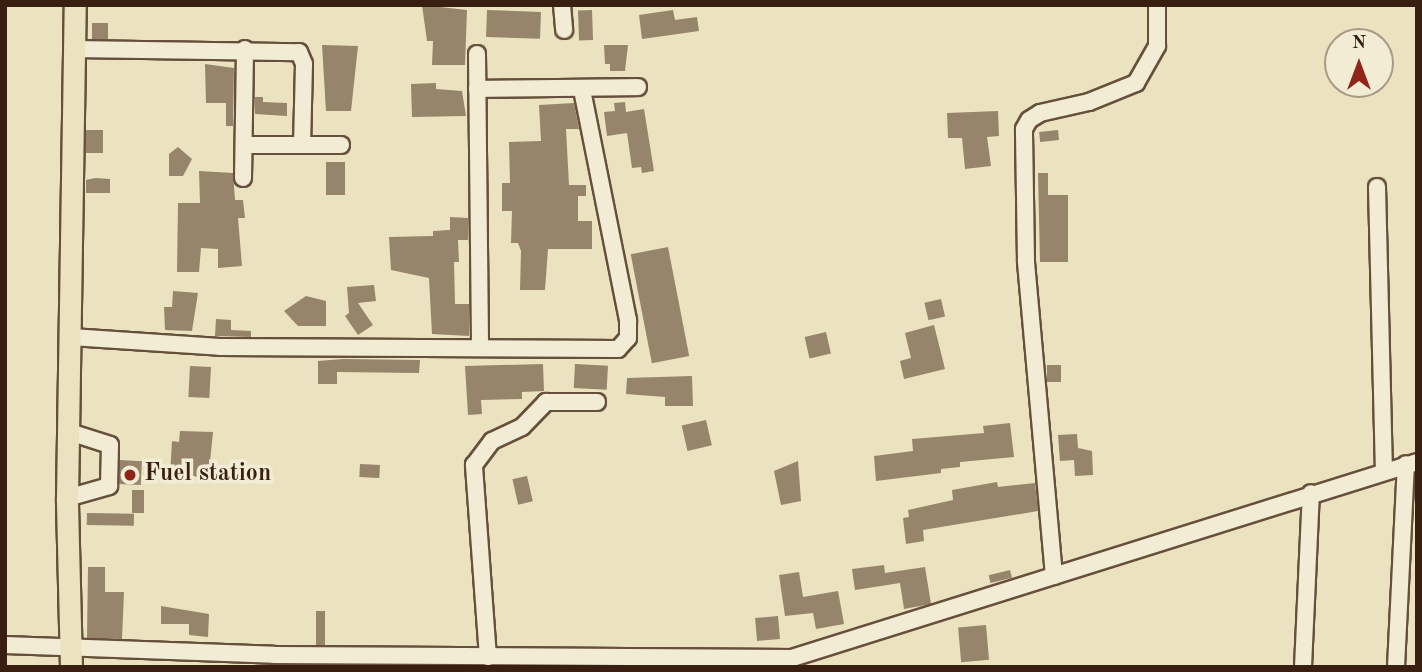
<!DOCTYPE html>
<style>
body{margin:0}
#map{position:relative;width:1422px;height:672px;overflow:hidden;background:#ebe2bf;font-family:"Old Standard TT",serif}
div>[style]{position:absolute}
.building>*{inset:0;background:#96846b;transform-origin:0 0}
.roads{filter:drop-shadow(2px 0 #66503c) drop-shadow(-2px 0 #66503c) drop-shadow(0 2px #66503c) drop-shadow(0 -2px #66503c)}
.minor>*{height:16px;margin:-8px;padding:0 8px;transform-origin:8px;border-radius:8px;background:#f2ecd5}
.major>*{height:21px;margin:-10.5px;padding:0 10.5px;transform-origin:10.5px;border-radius:10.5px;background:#ebe2bf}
.dots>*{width:19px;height:19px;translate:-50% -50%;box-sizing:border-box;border:4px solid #f2ecd5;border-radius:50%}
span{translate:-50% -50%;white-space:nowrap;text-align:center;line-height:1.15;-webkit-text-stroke:7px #f2ecd5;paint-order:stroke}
.poi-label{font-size:24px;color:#391f11;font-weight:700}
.left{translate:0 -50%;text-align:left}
.frame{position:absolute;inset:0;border:7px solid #391f11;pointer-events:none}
.north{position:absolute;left:1324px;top:28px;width:70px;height:70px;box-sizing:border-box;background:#f2ecd5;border:2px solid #a89a87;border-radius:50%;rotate:0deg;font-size:19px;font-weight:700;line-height:28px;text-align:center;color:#391f11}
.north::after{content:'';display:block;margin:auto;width:24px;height:32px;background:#8f2418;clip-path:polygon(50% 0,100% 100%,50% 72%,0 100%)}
</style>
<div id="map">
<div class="building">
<div style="clip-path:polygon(422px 5px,467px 10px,465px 65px,432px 65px,433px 41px,427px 41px)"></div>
<div style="left:487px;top:10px;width:54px;height:27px;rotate:2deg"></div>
<div style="left:592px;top:10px;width:30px;height:14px;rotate:88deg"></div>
<div style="clip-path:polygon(673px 10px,675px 20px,697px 17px,699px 31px,642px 39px,639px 15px)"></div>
<div style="left:92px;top:23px;width:16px;height:16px"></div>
<div style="clip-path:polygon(322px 45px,358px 46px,351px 111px,326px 111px)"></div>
<div style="clip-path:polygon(604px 45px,628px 45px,625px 71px,610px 71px,610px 64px,605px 64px)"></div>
<div style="clip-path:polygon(205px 64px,234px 68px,233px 126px,226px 126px,226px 103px,206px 103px)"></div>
<div style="clip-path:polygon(436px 83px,436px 89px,462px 91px,466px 116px,412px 117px,411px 84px)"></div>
<div style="clip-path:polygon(255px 97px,263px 97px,263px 102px,287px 103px,287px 116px,255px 114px)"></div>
<div style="clip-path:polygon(625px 102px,626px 112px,644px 109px,654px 171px,642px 173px,641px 167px,632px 168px,627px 133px,607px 136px,604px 112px,615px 111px,614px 103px)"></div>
<div style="clip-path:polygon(574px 103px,579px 129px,566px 129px,569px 185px,586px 185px,586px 196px,578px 196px,578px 221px,592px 221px,592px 249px,548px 249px,545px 290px,520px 290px,521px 251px,518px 243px,511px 243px,512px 211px,502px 211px,502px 183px,510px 183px,509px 142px,541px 141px,539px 105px)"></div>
<div style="clip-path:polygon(998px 111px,999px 136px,987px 137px,991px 166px,965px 169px,962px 138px,948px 138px,947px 113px)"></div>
<div style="left:86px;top:130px;width:17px;height:23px"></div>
<div style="left:1058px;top:130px;width:10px;height:19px;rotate:84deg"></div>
<div style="clip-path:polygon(178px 147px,192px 159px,183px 176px,169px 176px,169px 154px)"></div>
<div style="left:326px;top:162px;width:19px;height:33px"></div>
<div style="clip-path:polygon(199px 171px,233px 173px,235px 200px,243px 200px,245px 218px,238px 218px,242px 266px,218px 268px,218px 249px,201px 248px,199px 272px,177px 272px,178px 203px,200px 203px)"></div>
<div style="clip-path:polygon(1038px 173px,1048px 173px,1048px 195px,1068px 195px,1068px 262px,1040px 262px)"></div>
<div style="clip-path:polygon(95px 178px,110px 179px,110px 193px,86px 193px,86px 180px)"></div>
<div style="clip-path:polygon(450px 217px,468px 218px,468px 240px,458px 240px,459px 262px,454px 262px,455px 304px,469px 304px,469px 336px,432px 334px,429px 278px,391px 270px,389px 237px,433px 236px,433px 231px,450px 230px)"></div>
<div style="left:668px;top:247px;width:111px;height:38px;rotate:79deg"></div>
<div style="clip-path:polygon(374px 285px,376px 301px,358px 303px,373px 325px,358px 335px,345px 316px,349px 313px,347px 287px)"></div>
<div style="clip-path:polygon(173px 291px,198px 293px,192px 331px,165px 330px,164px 307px,172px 307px)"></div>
<div style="clip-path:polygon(306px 296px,326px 301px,326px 326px,298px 326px,284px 311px)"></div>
<div style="left:941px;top:299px;width:18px;height:17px;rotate:77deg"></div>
<div style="clip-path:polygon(216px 319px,231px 320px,231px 330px,251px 331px,251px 337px,215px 336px)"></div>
<div style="clip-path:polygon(934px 325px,945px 369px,904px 379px,900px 361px,911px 358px,905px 333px)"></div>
<div style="left:826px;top:332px;width:22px;height:22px;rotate:77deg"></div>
<div style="clip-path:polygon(343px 359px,420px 360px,419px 373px,337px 372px,337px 384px,318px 384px,318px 361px)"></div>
<div style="clip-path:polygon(543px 364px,544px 391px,522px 392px,522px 399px,481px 400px,482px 414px,468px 415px,465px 366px)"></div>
<div style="left:575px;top:364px;width:33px;height:24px;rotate:3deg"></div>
<div style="left:1047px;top:365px;width:14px;height:17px"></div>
<div style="left:190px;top:366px;width:21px;height:31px;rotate:3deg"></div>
<div style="clip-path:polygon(692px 376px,693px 406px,665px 406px,665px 397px,626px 394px,627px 378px)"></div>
<div style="left:706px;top:420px;width:26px;height:25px;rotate:77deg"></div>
<div style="clip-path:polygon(1010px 423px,1014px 457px,960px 462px,960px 467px,941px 469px,941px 473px,876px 481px,874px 456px,913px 451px,912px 439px,984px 433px,983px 426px)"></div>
<div style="clip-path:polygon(180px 431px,213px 432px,209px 472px,202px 471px,201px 477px,170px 475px,172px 441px,179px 442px)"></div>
<div style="clip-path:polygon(1077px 434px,1078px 448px,1092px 451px,1093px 475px,1075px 476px,1074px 460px,1060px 461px,1058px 435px)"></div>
<div style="left:120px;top:460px;width:22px;height:24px;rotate:3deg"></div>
<div style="clip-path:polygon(798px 461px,801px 501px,781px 505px,774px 471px)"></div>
<div style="left:360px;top:464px;width:20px;height:13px;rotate:3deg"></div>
<div style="left:527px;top:476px;width:26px;height:15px;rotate:77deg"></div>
<div style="clip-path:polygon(997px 482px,998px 487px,1035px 483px,1038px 511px,923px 530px,924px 541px,906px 544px,903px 518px,909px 517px,908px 510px,953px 500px,952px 490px)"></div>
<div style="left:132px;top:490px;width:12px;height:23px"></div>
<div style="left:87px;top:513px;width:47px;height:12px;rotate:1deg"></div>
<div style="clip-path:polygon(884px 565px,885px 573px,925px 567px,931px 604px,904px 609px,900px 583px,855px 590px,852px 569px)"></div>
<div style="clip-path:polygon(88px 567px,105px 567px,105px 592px,124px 592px,122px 639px,87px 638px)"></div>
<div style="left:1010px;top:570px;width:8px;height:22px;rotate:76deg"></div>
<div style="clip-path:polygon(799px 572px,803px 597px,838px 591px,844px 624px,816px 629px,813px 613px,785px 616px,779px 575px)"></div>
<div style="clip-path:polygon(161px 606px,209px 614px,208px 637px,189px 635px,189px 624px,161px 624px)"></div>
<div style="left:316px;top:611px;width:9px;height:34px"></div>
<div style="left:778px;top:616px;width:23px;height:23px;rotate:85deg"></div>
<div style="left:986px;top:625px;width:35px;height:28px;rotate:85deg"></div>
</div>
<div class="roads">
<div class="minor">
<div style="left:562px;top:5px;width:25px;rotate:85deg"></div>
<div style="left:73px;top:49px;width:226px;rotate:0.8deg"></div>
<div style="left:299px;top:52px;width:13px;rotate:67deg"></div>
<div style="left:304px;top:64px;width:81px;rotate:91.4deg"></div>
<div style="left:302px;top:145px;width:57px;rotate:180deg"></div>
<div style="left:477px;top:54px;width:294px;rotate:89.4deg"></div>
<div style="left:477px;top:89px;width:161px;rotate:-0.7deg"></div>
<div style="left:302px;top:145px;width:39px"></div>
<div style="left:243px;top:178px;width:129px;rotate:-89.1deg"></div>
<div style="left:1377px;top:187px;width:282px;rotate:88.6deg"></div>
<div style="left:71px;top:337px;width:149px;rotate:3.8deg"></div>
<div style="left:220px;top:347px;width:398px;rotate:0.3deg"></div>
<div style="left:618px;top:349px;width:15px;rotate:-48deg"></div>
<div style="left:628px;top:338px;width:18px;rotate:-90deg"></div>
<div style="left:628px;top:320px;width:236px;rotate:-101.3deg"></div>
<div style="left:67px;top:498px;width:44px;rotate:-15.9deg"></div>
<div style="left:109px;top:486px;width:41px;rotate:-88.6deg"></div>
<div style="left:110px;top:445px;width:43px;rotate:-162.4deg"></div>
<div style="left:1054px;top:576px;width:317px;rotate:-95.1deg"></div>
<div style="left:1026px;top:260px;width:131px;rotate:-90.9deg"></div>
<div style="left:1024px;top:129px;width:10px;rotate:-61deg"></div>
<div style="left:1029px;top:120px;width:13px;rotate:-32deg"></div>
<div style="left:1040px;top:113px;width:50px;rotate:-12.7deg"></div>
<div style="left:1089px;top:102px;width:51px;rotate:-22deg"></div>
<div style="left:1136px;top:83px;width:43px;rotate:-60.4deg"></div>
<div style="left:1157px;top:46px;width:41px;rotate:-90deg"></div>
<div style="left:5px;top:645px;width:269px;rotate:2.1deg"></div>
<div style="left:274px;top:655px;width:518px;rotate:0.33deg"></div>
<div style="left:792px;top:658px;width:655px;rotate:-17.41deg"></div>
<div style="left:488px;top:657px;width:193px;rotate:-94.2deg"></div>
<div style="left:474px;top:465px;width:30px;rotate:-53deg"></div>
<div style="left:492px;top:441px;width:33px;rotate:-25deg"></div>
<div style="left:522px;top:427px;width:35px;rotate:-46deg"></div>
<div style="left:546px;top:402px;width:51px"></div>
<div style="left:1303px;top:667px;width:174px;rotate:-87.4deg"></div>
<div style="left:1396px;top:667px;width:203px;rotate:-87.2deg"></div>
</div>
<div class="major">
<div style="left:71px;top:667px;width:169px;rotate:-91.4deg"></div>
<div style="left:67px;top:498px;width:493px;rotate:-89.1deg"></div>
</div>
</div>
<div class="dots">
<div style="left:130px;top:475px;background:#8f2418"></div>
</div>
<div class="poi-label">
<span class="left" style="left:144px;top:475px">Fuel station</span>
</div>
<div class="frame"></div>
<div class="north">N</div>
</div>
